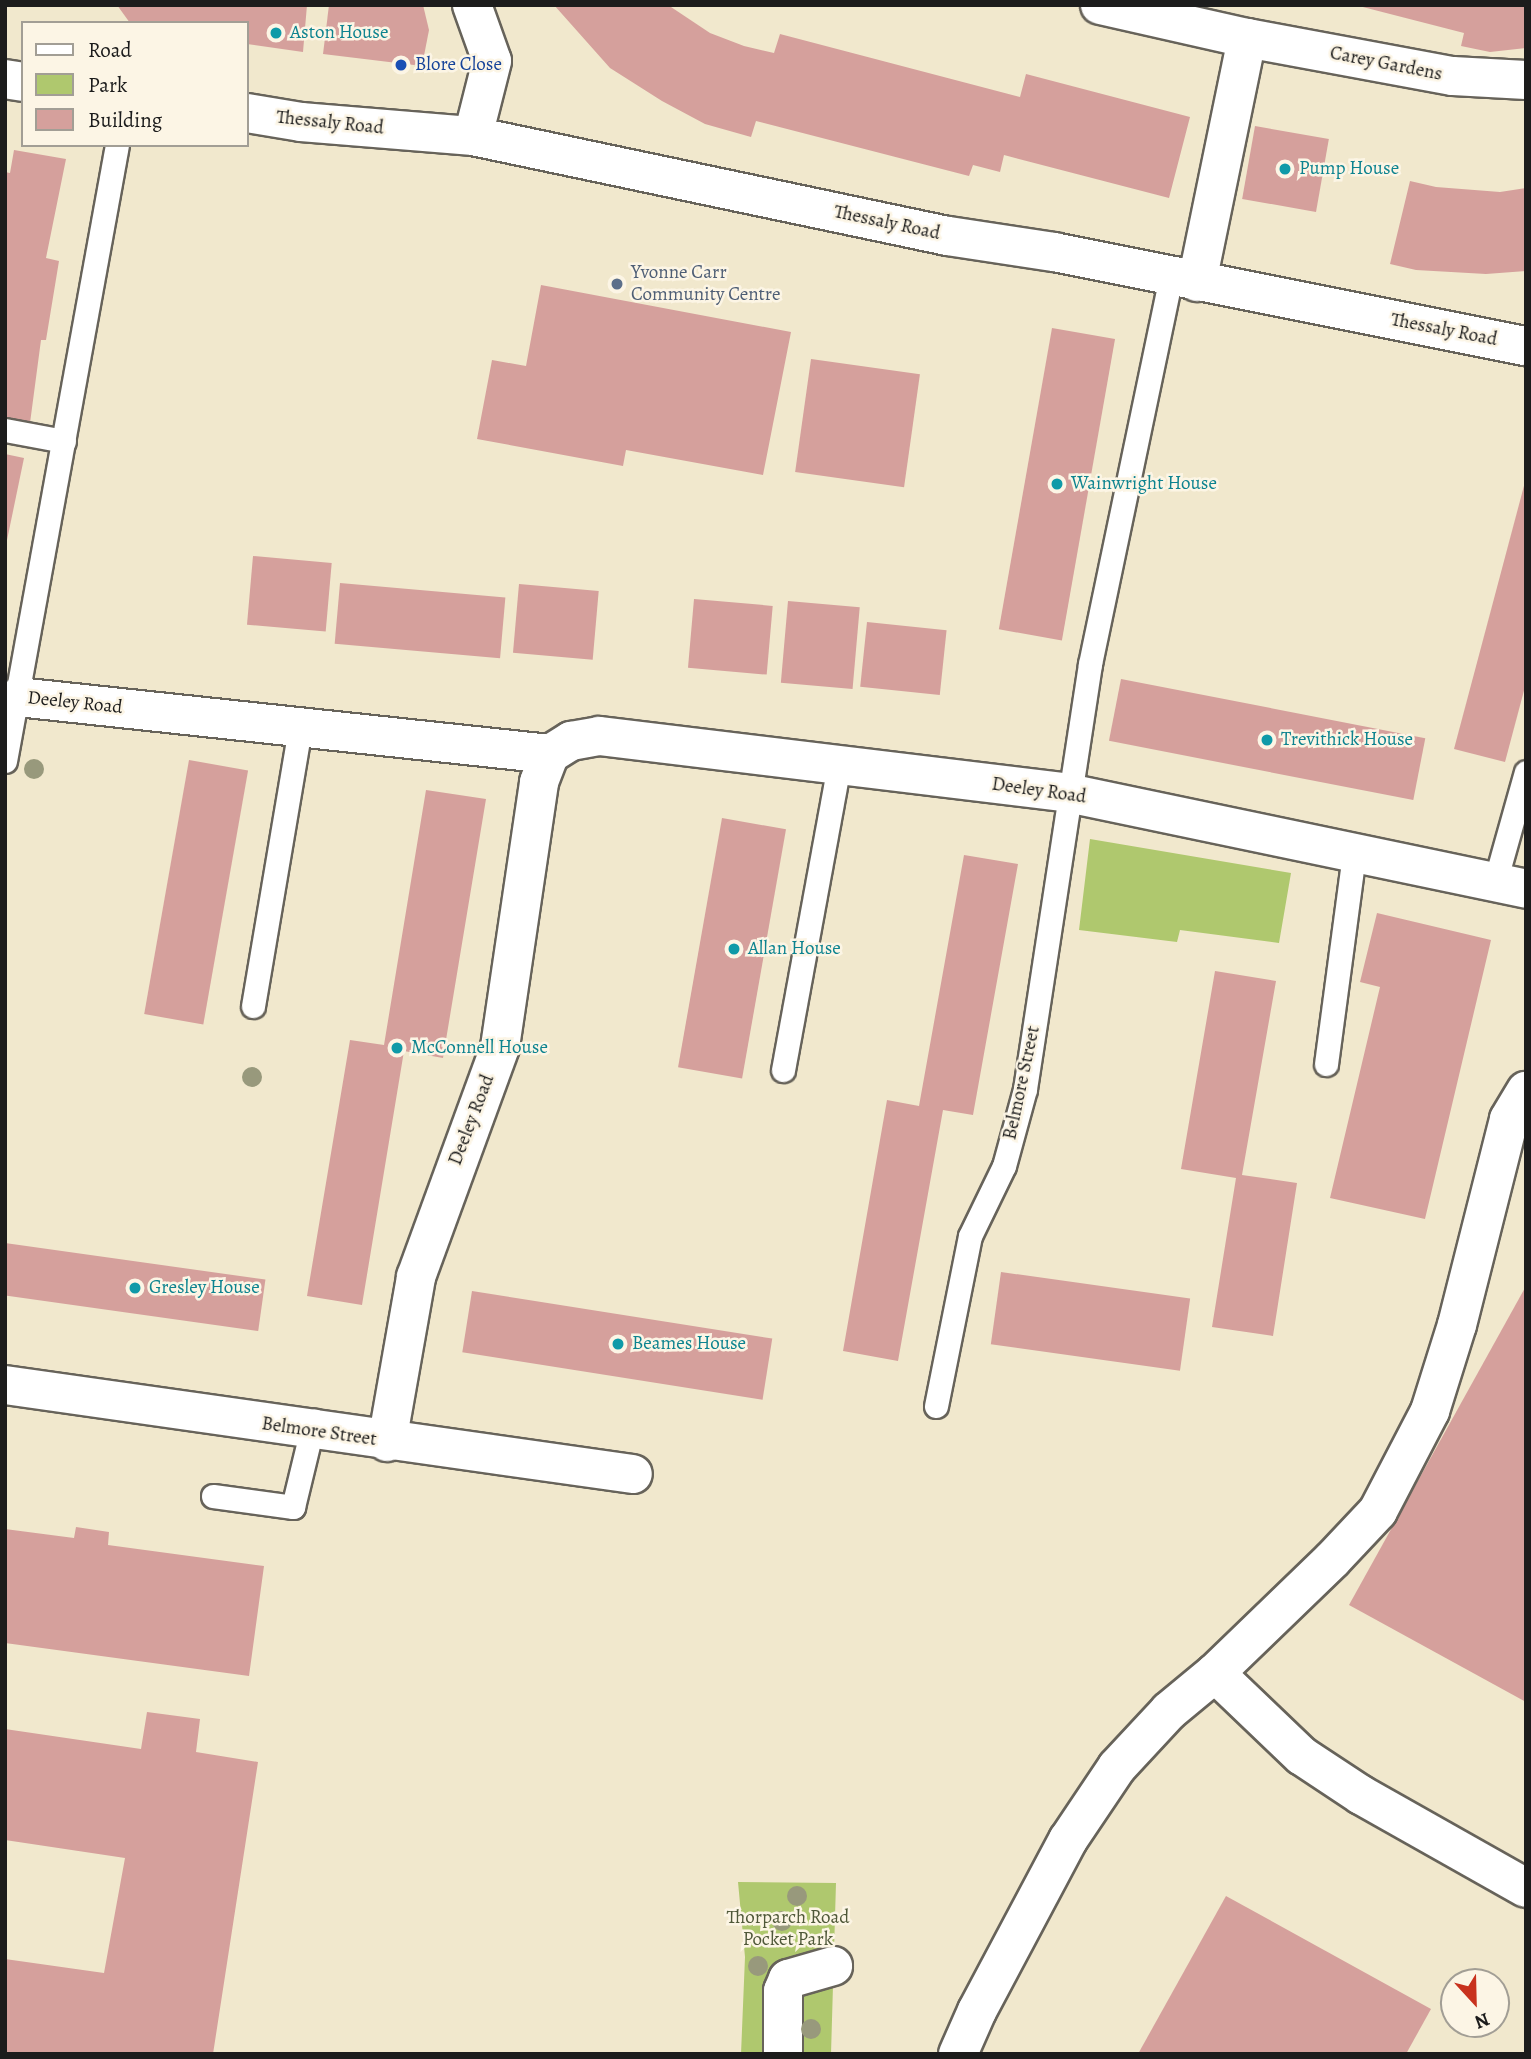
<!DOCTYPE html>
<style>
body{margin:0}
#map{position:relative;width:1531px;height:2059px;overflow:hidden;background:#f1e8cd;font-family:Alegreya,serif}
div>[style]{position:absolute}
.green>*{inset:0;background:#afc86e}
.building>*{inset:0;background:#d5a09c;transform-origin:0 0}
.roads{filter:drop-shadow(2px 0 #67635a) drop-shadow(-2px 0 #67635a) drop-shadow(0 2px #67635a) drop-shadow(0 -2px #67635a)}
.lane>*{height:23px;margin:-11.5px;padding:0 11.5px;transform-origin:11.5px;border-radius:11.5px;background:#fff}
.street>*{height:38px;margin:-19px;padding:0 19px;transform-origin:19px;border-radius:19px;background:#fff}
.trees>*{width:20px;height:20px;margin:-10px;border-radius:50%;background:#98997c}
.dots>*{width:19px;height:19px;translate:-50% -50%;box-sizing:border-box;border:4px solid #fcf5e5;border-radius:50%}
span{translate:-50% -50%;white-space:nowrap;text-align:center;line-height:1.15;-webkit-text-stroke:5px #fcf5e5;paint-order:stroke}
.culture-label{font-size:19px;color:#0d838f}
.left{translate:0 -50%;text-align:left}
.street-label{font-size:19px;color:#1c1c1c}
.transit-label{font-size:19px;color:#164399}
.service-label{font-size:19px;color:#4e5e75}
.park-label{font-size:19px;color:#4f5839}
.frame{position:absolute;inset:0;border:7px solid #1c1c1c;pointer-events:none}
.legend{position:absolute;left:21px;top:21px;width:228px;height:126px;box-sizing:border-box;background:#fcf5e5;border:2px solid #a29e95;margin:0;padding:9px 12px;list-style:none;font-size:21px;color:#1c1c1c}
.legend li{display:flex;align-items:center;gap:14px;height:35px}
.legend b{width:35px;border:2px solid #a29e95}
.north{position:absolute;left:1440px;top:1968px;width:70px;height:70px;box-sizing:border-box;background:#fcf5e5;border:2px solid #a29e95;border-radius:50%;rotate:158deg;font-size:19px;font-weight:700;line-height:28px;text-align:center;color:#1c1c1c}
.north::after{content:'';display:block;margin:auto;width:24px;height:32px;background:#c8321e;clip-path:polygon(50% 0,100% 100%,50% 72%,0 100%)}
</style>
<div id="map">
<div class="green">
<div style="clip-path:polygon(1090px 839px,1291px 873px,1279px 943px,1180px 930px,1177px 942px,1079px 930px)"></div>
<div style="clip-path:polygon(738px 1882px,836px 1883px,831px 2054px,741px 2054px,745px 1957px)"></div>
</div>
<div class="building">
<div style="clip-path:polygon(117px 5px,307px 5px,303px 52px,247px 44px,247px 23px,130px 23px)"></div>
<div style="clip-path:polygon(329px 5px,423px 5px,429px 30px,422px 66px,323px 54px)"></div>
<div style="clip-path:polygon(554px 5px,668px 5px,710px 33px,744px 46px,774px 53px,780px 34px,1020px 97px,1026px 74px,1190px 117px,1169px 198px,1004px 155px,1000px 172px,973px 165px,969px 176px,756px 121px,751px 137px,705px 124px,662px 101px,610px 68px)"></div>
<div style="clip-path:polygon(1355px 5px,1526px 5px,1526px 48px,1490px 52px,1461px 46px,1464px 33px)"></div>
<div style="left:1255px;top:126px;width:75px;height:74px;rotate:10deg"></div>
<div style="clip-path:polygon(14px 150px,66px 159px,46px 258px,59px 261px,46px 340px,41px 340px,30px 423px,5px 422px,5px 172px,10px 173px)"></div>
<div style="clip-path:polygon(1410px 181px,1436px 187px,1500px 192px,1526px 188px,1526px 271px,1486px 274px,1416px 270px,1390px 264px)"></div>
<div style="clip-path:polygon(541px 285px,791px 332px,763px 475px,626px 450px,623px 466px,477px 439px,492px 360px,526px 366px)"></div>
<div style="left:1052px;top:328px;width:64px;height:306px;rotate:10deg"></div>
<div style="left:811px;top:359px;width:110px;height:114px;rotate:8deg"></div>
<div style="clip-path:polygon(5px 454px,24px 458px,6px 545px,5px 545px)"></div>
<div style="clip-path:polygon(1525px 482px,1526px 683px,1505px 762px,1454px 749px)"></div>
<div style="left:253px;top:556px;width:79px;height:69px;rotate:5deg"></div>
<div style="left:340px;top:583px;width:166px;height:61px;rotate:5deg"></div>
<div style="left:519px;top:584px;width:80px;height:69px;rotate:5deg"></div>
<div style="left:694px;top:599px;width:79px;height:69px;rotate:5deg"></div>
<div style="left:788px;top:601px;width:72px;height:82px;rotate:5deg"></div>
<div style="left:867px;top:622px;width:80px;height:65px;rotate:6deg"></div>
<div style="left:1121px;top:679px;width:310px;height:63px;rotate:11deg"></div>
<div style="left:189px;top:760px;width:60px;height:258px;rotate:10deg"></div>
<div style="clip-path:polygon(426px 790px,486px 799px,443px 1058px,404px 1051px,362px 1305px,307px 1296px,350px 1040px,384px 1045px)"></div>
<div style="left:722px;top:818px;width:65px;height:253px;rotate:10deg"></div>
<div style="clip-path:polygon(964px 855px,1018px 864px,973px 1115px,943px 1110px,898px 1361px,843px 1351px,887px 1100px,919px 1106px)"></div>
<div style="clip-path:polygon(1377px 913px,1491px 940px,1425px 1219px,1330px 1198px,1380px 987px,1360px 982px)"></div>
<div style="clip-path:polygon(1215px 971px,1276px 981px,1242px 1175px,1297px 1183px,1273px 1336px,1212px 1327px,1236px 1178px,1181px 1169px)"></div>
<div style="left:5px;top:1243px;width:263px;height:52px;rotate:8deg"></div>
<div style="left:1001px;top:1272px;width:191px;height:73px;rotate:8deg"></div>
<div style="clip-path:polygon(1526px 1286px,1526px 1702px,1349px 1605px)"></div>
<div style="left:472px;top:1291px;width:304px;height:62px;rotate:9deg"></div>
<div style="clip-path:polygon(76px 1527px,109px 1532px,108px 1545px,264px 1566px,249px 1676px,5px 1643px,5px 1529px,74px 1538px)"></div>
<div style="clip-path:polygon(147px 1712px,200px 1719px,196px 1752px,258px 1762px,213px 2054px,5px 2054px,5px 1959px,104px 1973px,125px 1858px,5px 1840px,5px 1729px,141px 1749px)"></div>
<div style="clip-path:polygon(1226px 1896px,1431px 2009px,1406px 2054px,1138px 2054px)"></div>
</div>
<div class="roads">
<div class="lane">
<div style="left:5px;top:430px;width:60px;rotate:10.6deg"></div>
<div style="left:5px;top:761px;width:626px;rotate:-79.7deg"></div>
<div style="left:1495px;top:882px;width:114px;rotate:-74.3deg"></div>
<div style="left:253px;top:1006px;width:283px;rotate:-80.4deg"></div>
<div style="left:1326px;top:1064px;width:213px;rotate:-82.4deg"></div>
<div style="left:783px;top:1070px;width:311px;rotate:-79.6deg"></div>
<div style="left:936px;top:1406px;width:173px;rotate:-78.7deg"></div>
<div style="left:970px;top:1236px;width:78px;rotate:-64.1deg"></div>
<div style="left:1004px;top:1166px;width:80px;rotate:-74.7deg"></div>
<div style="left:1025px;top:1089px;width:430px;rotate:-81.3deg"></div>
<div style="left:1090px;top:664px;width:395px;rotate:-78.2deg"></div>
<div style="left:213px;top:1496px;width:81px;rotate:7.8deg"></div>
<div style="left:293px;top:1507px;width:89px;rotate:-76.4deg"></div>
</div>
<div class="street">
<div style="left:472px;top:5px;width:59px;rotate:70.3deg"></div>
<div style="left:492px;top:61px;width:77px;rotate:104.2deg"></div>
<div style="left:1100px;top:5px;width:151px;rotate:12.7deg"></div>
<div style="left:1247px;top:38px;width:209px;rotate:10.5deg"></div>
<div style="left:1453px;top:76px;width:73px;rotate:3.1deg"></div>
<div style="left:5px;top:79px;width:18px;rotate:9deg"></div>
<div style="left:247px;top:113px;width:55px;rotate:9.5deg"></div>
<div style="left:301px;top:122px;width:173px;rotate:4.7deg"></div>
<div style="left:473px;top:136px;width:485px;rotate:11.9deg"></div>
<div style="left:948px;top:236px;width:107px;rotate:8.6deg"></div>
<div style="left:1054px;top:252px;width:481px;rotate:11.3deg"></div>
<div style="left:1197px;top:282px;width:249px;rotate:-78.4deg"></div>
<div style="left:18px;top:697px;width:535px;rotate:6.12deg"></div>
<div style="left:5px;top:1385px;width:634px;rotate:8.07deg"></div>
<div style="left:387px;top:1442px;width:168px;rotate:-80deg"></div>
<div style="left:416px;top:1277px;width:245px;rotate:-69.9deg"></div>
<div style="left:500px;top:1047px;width:268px;rotate:-81.6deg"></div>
<div style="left:539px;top:782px;width:30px;rotate:-69deg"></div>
<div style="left:550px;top:754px;width:25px;rotate:-32deg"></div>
<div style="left:571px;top:741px;width:28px;rotate:-10deg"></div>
<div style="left:599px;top:736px;width:472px;rotate:6.9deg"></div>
<div style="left:1068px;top:793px;width:468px;rotate:11.8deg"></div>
<div style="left:1215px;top:1673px;width:120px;rotate:43.7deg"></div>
<div style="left:1302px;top:1756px;width:71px;rotate:33.5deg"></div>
<div style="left:1361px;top:1795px;width:189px;rotate:29.4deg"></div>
<div style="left:783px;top:2054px;width:63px;rotate:-90deg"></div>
<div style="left:783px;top:1991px;width:13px;rotate:-67deg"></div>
<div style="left:788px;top:1979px;width:47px;rotate:-16.1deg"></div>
<div style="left:958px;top:2054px;width:47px;rotate:-66.2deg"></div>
<div style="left:977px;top:2011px;width:194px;rotate:-62deg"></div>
<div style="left:1068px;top:1840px;width:88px;rotate:-56.1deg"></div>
<div style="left:1117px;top:1767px;width:76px;rotate:-47.1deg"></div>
<div style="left:1169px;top:1711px;width:60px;rotate:-39.6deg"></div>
<div style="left:1215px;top:1673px;width:163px;rotate:-44deg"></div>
<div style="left:1332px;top:1560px;width:67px;rotate:-46.8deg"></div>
<div style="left:1378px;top:1511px;width:113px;rotate:-62.5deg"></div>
<div style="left:1430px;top:1411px;width:90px;rotate:-72.6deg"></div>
<div style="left:1457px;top:1325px;width:212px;rotate:-75.8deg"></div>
<div style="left:1509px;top:1119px;width:33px;rotate:-59deg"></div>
</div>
</div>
<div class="trees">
<div style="left:34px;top:769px"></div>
<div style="left:252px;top:1077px"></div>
<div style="left:797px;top:1896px"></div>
<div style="left:782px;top:1921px"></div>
<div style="left:758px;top:1966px"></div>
<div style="left:811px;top:2029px"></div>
</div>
<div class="dots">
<div style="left:276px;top:33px;background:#0f9aa8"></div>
<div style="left:401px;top:65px;background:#1a4fb4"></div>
<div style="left:1285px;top:169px;background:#0f9aa8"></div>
<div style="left:617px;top:284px;background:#5c6f8a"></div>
<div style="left:1057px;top:484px;background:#0f9aa8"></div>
<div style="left:1267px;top:740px;background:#0f9aa8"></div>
<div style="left:734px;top:949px;background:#0f9aa8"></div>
<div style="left:397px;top:1048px;background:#0f9aa8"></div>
<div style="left:135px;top:1288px;background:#0f9aa8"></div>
<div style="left:618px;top:1344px;background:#0f9aa8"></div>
</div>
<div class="culture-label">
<span class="left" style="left:290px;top:33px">Aston House</span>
<span class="left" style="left:1299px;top:169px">Pump House</span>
<span class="left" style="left:1071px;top:484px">Wainwright House</span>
<span class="left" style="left:1281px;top:740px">Trevithick House</span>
<span class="left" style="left:748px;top:949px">Allan House</span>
<span class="left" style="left:411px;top:1048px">McConnell House</span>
<span class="left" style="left:149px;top:1288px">Gresley House</span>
<span class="left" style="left:632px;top:1344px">Beames House</span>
</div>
<div class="street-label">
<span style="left:1386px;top:64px;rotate:11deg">Carey Gardens</span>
<span style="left:330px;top:123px;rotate:6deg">Thessaly Road</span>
<span style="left:887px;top:223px;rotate:12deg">Thessaly Road</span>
<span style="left:1444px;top:330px;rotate:11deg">Thessaly Road</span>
<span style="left:75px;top:703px;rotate:6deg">Deeley Road</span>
<span style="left:1039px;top:791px;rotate:8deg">Deeley Road</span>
<span style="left:1022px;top:1083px;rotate:-78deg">Belmore Street</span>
<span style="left:472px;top:1120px;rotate:-69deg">Deeley Road</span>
<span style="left:319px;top:1432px;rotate:8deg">Belmore Street</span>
</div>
<div class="transit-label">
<span class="left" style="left:415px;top:65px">Blore Close</span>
</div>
<div class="service-label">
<span class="left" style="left:631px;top:284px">Yvonne Carr<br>Community Centre</span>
</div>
<div class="park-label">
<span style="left:788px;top:1929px">Thorparch Road<br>Pocket Park</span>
</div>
<div class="frame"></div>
<ul class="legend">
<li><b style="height:9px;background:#fff"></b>Road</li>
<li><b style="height:19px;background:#afc86e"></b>Park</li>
<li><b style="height:19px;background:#d5a09c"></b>Building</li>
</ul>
<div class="north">N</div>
</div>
